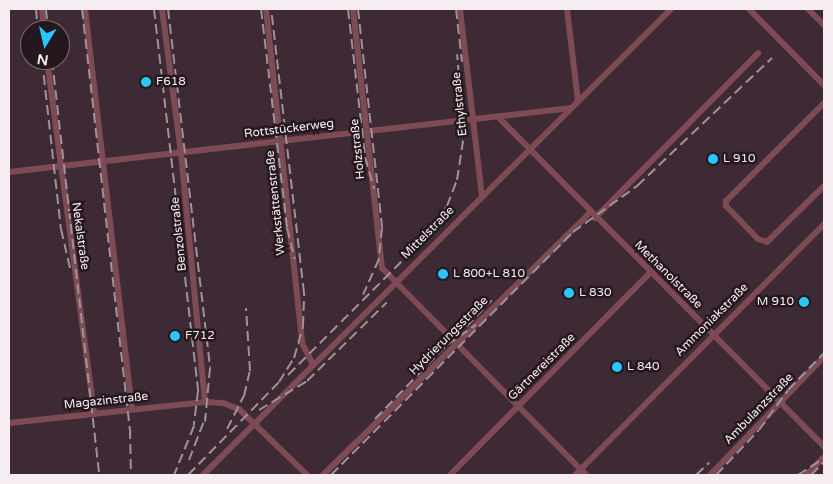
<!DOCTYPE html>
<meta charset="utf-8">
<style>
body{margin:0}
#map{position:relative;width:833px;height:484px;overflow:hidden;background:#2e2128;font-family:"Varela Round",sans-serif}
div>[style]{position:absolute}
.built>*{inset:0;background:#3d2a34}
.street>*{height:6px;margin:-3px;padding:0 3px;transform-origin:3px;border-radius:3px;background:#7e4a53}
.rail>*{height:2px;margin-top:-1px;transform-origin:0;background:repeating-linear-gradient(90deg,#9d9398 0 10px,transparent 0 15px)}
.dots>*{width:14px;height:14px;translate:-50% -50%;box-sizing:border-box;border:2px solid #24181e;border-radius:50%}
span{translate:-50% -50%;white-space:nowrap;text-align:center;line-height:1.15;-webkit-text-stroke:5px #24181e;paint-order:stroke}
.poi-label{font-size:12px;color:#f6edf2}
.left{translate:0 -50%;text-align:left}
.right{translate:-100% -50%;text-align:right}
.street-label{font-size:12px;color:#f6edf2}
.frame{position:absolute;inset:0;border:10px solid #f6edf2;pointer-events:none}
.north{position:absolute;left:20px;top:20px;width:50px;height:50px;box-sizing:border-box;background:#24181e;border:1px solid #786d73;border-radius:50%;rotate:189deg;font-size:14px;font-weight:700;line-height:20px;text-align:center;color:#f6edf2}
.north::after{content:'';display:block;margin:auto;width:18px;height:22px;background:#28c8ff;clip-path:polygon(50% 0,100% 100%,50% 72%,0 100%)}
</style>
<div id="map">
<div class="built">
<div style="clip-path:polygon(evenodd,9px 9px,824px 9px,824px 475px,9px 475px,9px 9px,30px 30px,60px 30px,60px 60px,30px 60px,30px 30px)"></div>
</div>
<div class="street">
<div style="left:42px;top:9px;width:21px;rotate:85deg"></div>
<div style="left:85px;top:9px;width:403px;rotate:83.3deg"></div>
<div style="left:162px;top:9px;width:145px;rotate:82.5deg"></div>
<div style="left:181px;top:153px;width:250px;rotate:84.5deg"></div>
<div style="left:266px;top:9px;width:336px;rotate:83.8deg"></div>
<div style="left:302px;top:343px;width:22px;rotate:63deg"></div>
<div style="left:353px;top:9px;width:261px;rotate:83.6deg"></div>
<div style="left:382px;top:268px;width:291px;rotate:45.4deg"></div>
<div style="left:460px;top:9px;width:188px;rotate:83.3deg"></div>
<div style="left:567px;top:9px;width:93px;rotate:83.2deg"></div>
<div style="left:749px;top:9px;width:107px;rotate:45.4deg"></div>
<div style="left:808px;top:9px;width:23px;rotate:45deg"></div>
<div style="left:47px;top:60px;width:357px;rotate:82.4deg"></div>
<div style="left:824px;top:103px;width:139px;rotate:135deg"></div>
<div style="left:726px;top:201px;width:5px;rotate:90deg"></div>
<div style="left:726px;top:206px;width:46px;rotate:45.9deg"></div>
<div style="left:758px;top:239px;width:9px;rotate:18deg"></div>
<div style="left:767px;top:242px;width:80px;rotate:-44.5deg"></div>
<div style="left:498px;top:117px;width:464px;rotate:45.3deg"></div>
<div style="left:9px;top:172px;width:566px;rotate:-6.5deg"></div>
<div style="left:595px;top:218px;width:232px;rotate:-45.3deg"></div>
<div style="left:9px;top:423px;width:197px;rotate:-6.1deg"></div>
<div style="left:205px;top:402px;width:18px;rotate:3deg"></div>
<div style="left:223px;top:403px;width:17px;rotate:21deg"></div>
<div style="left:239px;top:409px;width:95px;rotate:44.1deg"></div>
<div style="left:203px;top:475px;width:660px;rotate:-44.88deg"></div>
<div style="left:323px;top:475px;width:374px;rotate:-44.5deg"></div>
<div style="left:450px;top:475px;width:284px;rotate:-45.3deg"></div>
<div style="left:575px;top:475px;width:354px;rotate:-45.2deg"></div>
<div style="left:710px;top:475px;width:164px;rotate:-46deg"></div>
<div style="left:806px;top:475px;width:25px;rotate:-45deg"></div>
</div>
<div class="rail">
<div style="left:36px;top:9px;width:21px;rotate:85deg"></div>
<div style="left:46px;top:9px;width:21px;rotate:85deg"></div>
<div style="left:82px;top:9px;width:423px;rotate:83.5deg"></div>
<div style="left:130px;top:429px;width:46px;rotate:88.8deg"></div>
<div style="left:154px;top:9px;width:385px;rotate:83.4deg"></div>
<div style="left:198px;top:391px;width:35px;rotate:97deg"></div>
<div style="left:194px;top:426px;width:53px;rotate:112.2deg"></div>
<div style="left:168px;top:9px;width:361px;rotate:83.3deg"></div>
<div style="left:210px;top:368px;width:54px;rotate:95.3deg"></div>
<div style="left:261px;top:9px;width:221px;rotate:83.2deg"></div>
<div style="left:287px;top:228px;width:32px;rotate:76deg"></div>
<div style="left:348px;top:9px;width:149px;rotate:83.4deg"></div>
<div style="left:365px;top:157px;width:33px;rotate:74deg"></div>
<div style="left:358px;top:9px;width:220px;rotate:83.7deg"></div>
<div style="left:382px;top:228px;width:31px;rotate:96deg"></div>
<div style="left:379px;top:259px;width:39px;rotate:114deg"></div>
<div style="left:456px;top:9px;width:53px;rotate:83.5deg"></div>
<div style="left:42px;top:60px;width:170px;rotate:83.6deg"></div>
<div style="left:61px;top:229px;width:40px;rotate:77deg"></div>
<div style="left:52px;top:60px;width:418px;rotate:83.5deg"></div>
<div style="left:466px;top:327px;width:37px;rotate:-46deg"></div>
<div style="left:288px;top:375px;width:191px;rotate:-45deg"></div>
<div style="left:423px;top:240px;width:42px;rotate:-54.8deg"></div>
<div style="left:447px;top:206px;width:28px;rotate:-69deg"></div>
<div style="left:457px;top:180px;width:46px;rotate:-81.2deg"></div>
<div style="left:464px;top:135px;width:81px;rotate:-94.9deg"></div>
<div style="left:259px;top:410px;width:56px;rotate:-31.1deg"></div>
<div style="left:307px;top:381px;width:112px;rotate:-44.6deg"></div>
<div style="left:375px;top:419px;width:103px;rotate:-45.8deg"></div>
<div style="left:447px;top:345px;width:35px;rotate:-35deg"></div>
<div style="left:227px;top:429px;width:37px;rotate:-63deg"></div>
<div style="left:244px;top:396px;width:26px;rotate:-77deg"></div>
<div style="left:250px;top:371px;width:63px;rotate:-93.6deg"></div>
<div style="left:189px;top:460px;width:47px;rotate:-68.9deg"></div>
<div style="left:188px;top:475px;width:130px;rotate:-45.6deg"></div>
<div style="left:279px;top:382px;width:28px;rotate:-58deg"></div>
<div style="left:294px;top:358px;width:33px;rotate:-74deg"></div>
<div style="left:303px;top:326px;width:33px;rotate:-88deg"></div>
<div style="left:304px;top:293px;width:286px;rotate:-96.6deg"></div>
<div style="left:331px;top:475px;width:343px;rotate:-45.1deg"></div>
<div style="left:573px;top:232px;width:79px;rotate:-35.7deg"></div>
<div style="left:637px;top:186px;width:186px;rotate:-43.5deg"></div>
<div style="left:696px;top:475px;width:18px;rotate:-43deg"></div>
<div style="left:716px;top:475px;width:62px;rotate:-46.3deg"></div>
<div style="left:759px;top:430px;width:49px;rotate:-54.1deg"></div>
<div style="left:788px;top:390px;width:52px;rotate:-45.8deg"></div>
<div style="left:798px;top:475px;width:31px;rotate:-33deg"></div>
<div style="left:811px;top:475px;width:18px;rotate:-45deg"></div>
</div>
<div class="dots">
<div style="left:146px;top:82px;background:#28c8ff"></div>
<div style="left:713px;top:159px;background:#28c8ff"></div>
<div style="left:443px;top:274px;background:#28c8ff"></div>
<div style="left:569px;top:293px;background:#28c8ff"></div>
<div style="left:804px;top:302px;background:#28c8ff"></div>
<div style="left:175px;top:336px;background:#28c8ff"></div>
<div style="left:617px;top:367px;background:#28c8ff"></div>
</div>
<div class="poi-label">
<span class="left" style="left:156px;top:82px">F618</span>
<span class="left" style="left:723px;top:159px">L 910</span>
<span class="left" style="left:453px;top:274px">L 800+L 810</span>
<span class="left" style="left:579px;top:293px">L 830</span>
<span class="right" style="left:794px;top:302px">M 910</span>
<span class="left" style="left:185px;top:336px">F712</span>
<span class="left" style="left:627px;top:367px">L 840</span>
</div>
<div class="street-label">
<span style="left:460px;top:104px;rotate:-96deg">Ethylstraße</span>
<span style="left:289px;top:129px;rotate:-7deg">Rottstückerweg</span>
<span style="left:358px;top:149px;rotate:-96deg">Holzstraße</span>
<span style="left:276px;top:203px;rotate:-96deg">Werkstättenstraße</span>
<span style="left:428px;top:233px;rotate:-45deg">Mittelstraße</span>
<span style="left:179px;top:234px;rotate:-96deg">Benzolstraße</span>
<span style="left:80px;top:236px;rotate:82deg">Nekalstraße</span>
<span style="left:668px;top:275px;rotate:45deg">Methanolstraße</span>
<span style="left:712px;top:320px;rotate:-45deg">Ammoniakstraße</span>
<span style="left:449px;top:336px;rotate:-45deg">Hydrierungsstraße</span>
<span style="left:542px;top:367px;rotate:-45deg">Gärtnereistraße</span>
<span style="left:106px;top:401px;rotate:-6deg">Magazinstraße</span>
<span style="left:759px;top:409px;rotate:-46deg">Ambulanzstraße</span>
</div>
<div class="frame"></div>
<div class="north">N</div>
</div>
